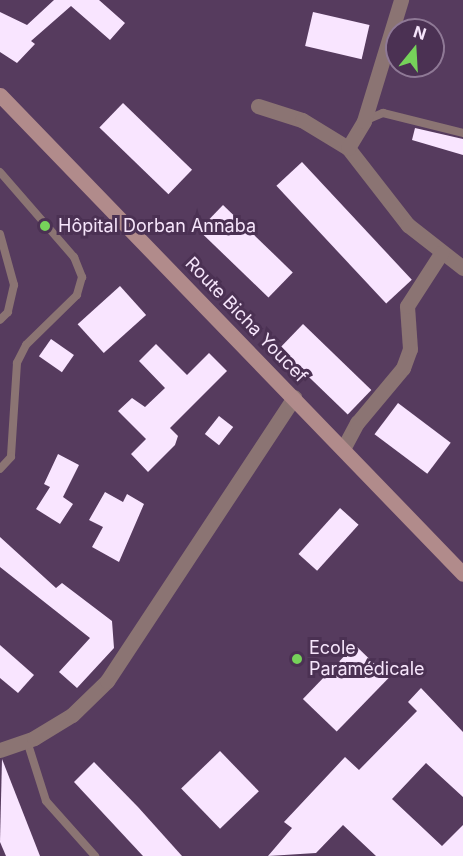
<!DOCTYPE html>
<meta charset="utf-8">
<style>
body{margin:0}
#map{position:relative;width:463px;height:856px;overflow:hidden;background:#563b5e;font-family:Inter,sans-serif}
div>[style]{position:absolute}
.building>*{inset:0;background:#f9e5ff;transform-origin:0 0}
.lane>*{height:8px;margin:-4px;padding:0 4px;transform-origin:4px;border-radius:4px;background:#8b7473}
.street>*{height:15px;margin:-7.5px;padding:0 7.5px;transform-origin:7.5px;border-radius:7.5px;background:#8b7473}
.secondary>*{height:15px;margin:-7.5px;padding:0 7.5px;transform-origin:7.5px;border-radius:7.5px;background:#b18b8b}
.dots>*{width:16px;height:16px;translate:-50% -50%;box-sizing:border-box;border:3px solid #4b3153;border-radius:50%}
span{translate:-50% -50%;white-space:nowrap;text-align:center;line-height:1.15;-webkit-text-stroke:6px #4b3153;paint-order:stroke}
.poi-label{font-size:18px;color:#f6e5fb}
.left{translate:0 -50%;text-align:left}
.street-label{font-size:18px;color:#f6e5fb}
.north{position:absolute;left:385px;top:18px;width:60px;height:60px;box-sizing:border-box;background:#4b3153;border:2px solid #8f7996;border-radius:50%;rotate:18deg;font-size:16px;font-weight:700;line-height:24px;text-align:center;color:#f6e5fb}
.north::after{content:'';display:block;margin:auto;width:21px;height:27px;background:#76d25a;clip-path:polygon(50% 0,100% 100%,50% 72%,0 100%)}
</style>
<div id="map">
<div class="building">
<div style="clip-path:polygon(54px 0,99px 0,125px 23px,110px 40px,71px 6px,31px 41px,35px 44px,17px 63px,0 52px,0 12px,27px 25px)"></div>
<div style="left:313px;top:12px;width:58px;height:35px;rotate:13deg"></div>
<div style="left:123px;top:103px;width:96px;height:34px;rotate:44deg"></div>
<div style="clip-path:polygon(415px 128px,463px 139px,463px 155px,412px 140px)"></div>
<div style="left:302px;top:162px;width:161px;height:35px;rotate:47deg"></div>
<div style="left:223px;top:205px;width:97px;height:35px;rotate:44deg"></div>
<div style="left:120px;top:286px;width:39px;height:57px;rotate:48deg"></div>
<div style="left:303px;top:324px;width:95px;height:34px;rotate:44deg"></div>
<div style="left:51px;top:339px;width:28px;height:21px;rotate:35deg"></div>
<div style="clip-path:polygon(156px 344px,187px 375px,209px 353px,227px 371px,170px 428px,178px 436px,175px 445px,148px 472px,131px 454px,146px 439px,118px 411px,132px 398px,145px 407px,165px 388px,139px 361px)"></div>
<div style="left:398px;top:403px;width:66px;height:39px;rotate:37deg"></div>
<div style="left:219px;top:416px;width:18px;height:23px;rotate:38deg"></div>
<div style="clip-path:polygon(58px 454px,79px 465px,63px 497px,73px 504px,60px 524px,36px 509px,50px 487px,44px 484px)"></div>
<div style="clip-path:polygon(105px 492px,123px 502px,127px 494px,144px 504px,119px 562px,92px 547px,103px 527px,89px 520px)"></div>
<div style="left:340px;top:508px;width:25px;height:62px;rotate:42deg"></div>
<div style="clip-path:polygon(0 537px,56px 588px,62px 583px,112px 621px,114px 648px,77px 688px,59px 672px,90px 638px,0 567px)"></div>
<div style="clip-path:polygon(0 645px,34px 675px,18px 693px,0 678px)"></div>
<div style="left:355px;top:645px;width:47px;height:75px;rotate:44deg"></div>
<div style="clip-path:polygon(421px 688px,463px 732px,463px 797px,426px 763px,392px 799px,442px 846px,463px 825px,463px 856px,376px 856px,343px 825px,316px 853px,268px 856px,292px 828px,284px 822px,345px 757px,359px 770px,417px 711px,408px 702px)"></div>
<div style="left:220px;top:751px;width:56px;height:54px;rotate:46deg"></div>
<div style="clip-path:polygon(2px 759px,40px 856px,6px 856px,0 842px)"></div>
<div style="clip-path:polygon(94px 762px,138px 807px,182px 856px,143px 856px,74px 782px)"></div>
</div>
<div class="lane">
<div style="left:364px;top:121px;width:21px;rotate:-23deg"></div>
<div style="left:383px;top:113px;width:82px;rotate:14deg"></div>
<div style="left:0;top:172px;width:113px;rotate:49deg"></div>
<div style="left:74px;top:257px;width:22px;rotate:68deg"></div>
<div style="left:82px;top:277px;width:19px;rotate:106deg"></div>
<div style="left:77px;top:295px;width:71px;rotate:135.6deg"></div>
<div style="left:26px;top:345px;width:20px;rotate:117deg"></div>
<div style="left:17px;top:363px;width:94px;rotate:93.7deg"></div>
<div style="left:11px;top:457px;width:16px;rotate:133deg"></div>
<div style="left:0;top:234px;width:53px;rotate:74.6deg"></div>
<div style="left:14px;top:285px;width:28px;rotate:103deg"></div>
<div style="left:8px;top:312px;width:11px;rotate:135deg"></div>
<div style="left:27px;top:741px;width:63px;rotate:72.4deg"></div>
<div style="left:46px;top:801px;width:74px;rotate:48.3deg"></div>
</div>
<div class="street">
<div style="left:258px;top:106px;width:46px;rotate:17.7deg"></div>
<div style="left:302px;top:120px;width:54px;rotate:31.3deg"></div>
<div style="left:348px;top:148px;width:98px;rotate:52.1deg"></div>
<div style="left:408px;top:225px;width:70px;rotate:38deg"></div>
<div style="left:348px;top:148px;width:31px;rotate:-59deg"></div>
<div style="left:364px;top:121px;width:127px;rotate:-73deg"></div>
<div style="left:343px;top:449px;width:30px;rotate:-62deg"></div>
<div style="left:357px;top:423px;width:72px;rotate:-50.1deg"></div>
<div style="left:403px;top:368px;width:20px;rotate:-70deg"></div>
<div style="left:410px;top:349px;width:43px;rotate:-94deg"></div>
<div style="left:407px;top:306px;width:64px;rotate:-57.1deg"></div>
<div style="left:0;top:750px;width:36px;rotate:-19deg"></div>
<div style="left:34px;top:738px;width:44px;rotate:-31.2deg"></div>
<div style="left:72px;top:715px;width:49px;rotate:-44.2deg"></div>
<div style="left:107px;top:681px;width:340px;rotate:-56.6deg"></div>
</div>
<div class="secondary">
<div style="left:0;top:95px;width:666px;rotate:45.97deg"></div>
</div>
<div class="dots">
<div style="left:45px;top:226px;background:#76d25a"></div>
<div style="left:297px;top:659px;background:#76d25a"></div>
</div>
<div class="poi-label">
<span class="left" style="left:58px;top:226px">Hôpital Dorban Annaba</span>
<span class="left" style="left:309px;top:659px">Ecole<br>Paramédicale</span>
</div>
<div class="street-label">
<span style="left:246px;top:320px;rotate:46deg">Route Bicha Youcef</span>
</div>
<div class="north">N</div>
</div>
